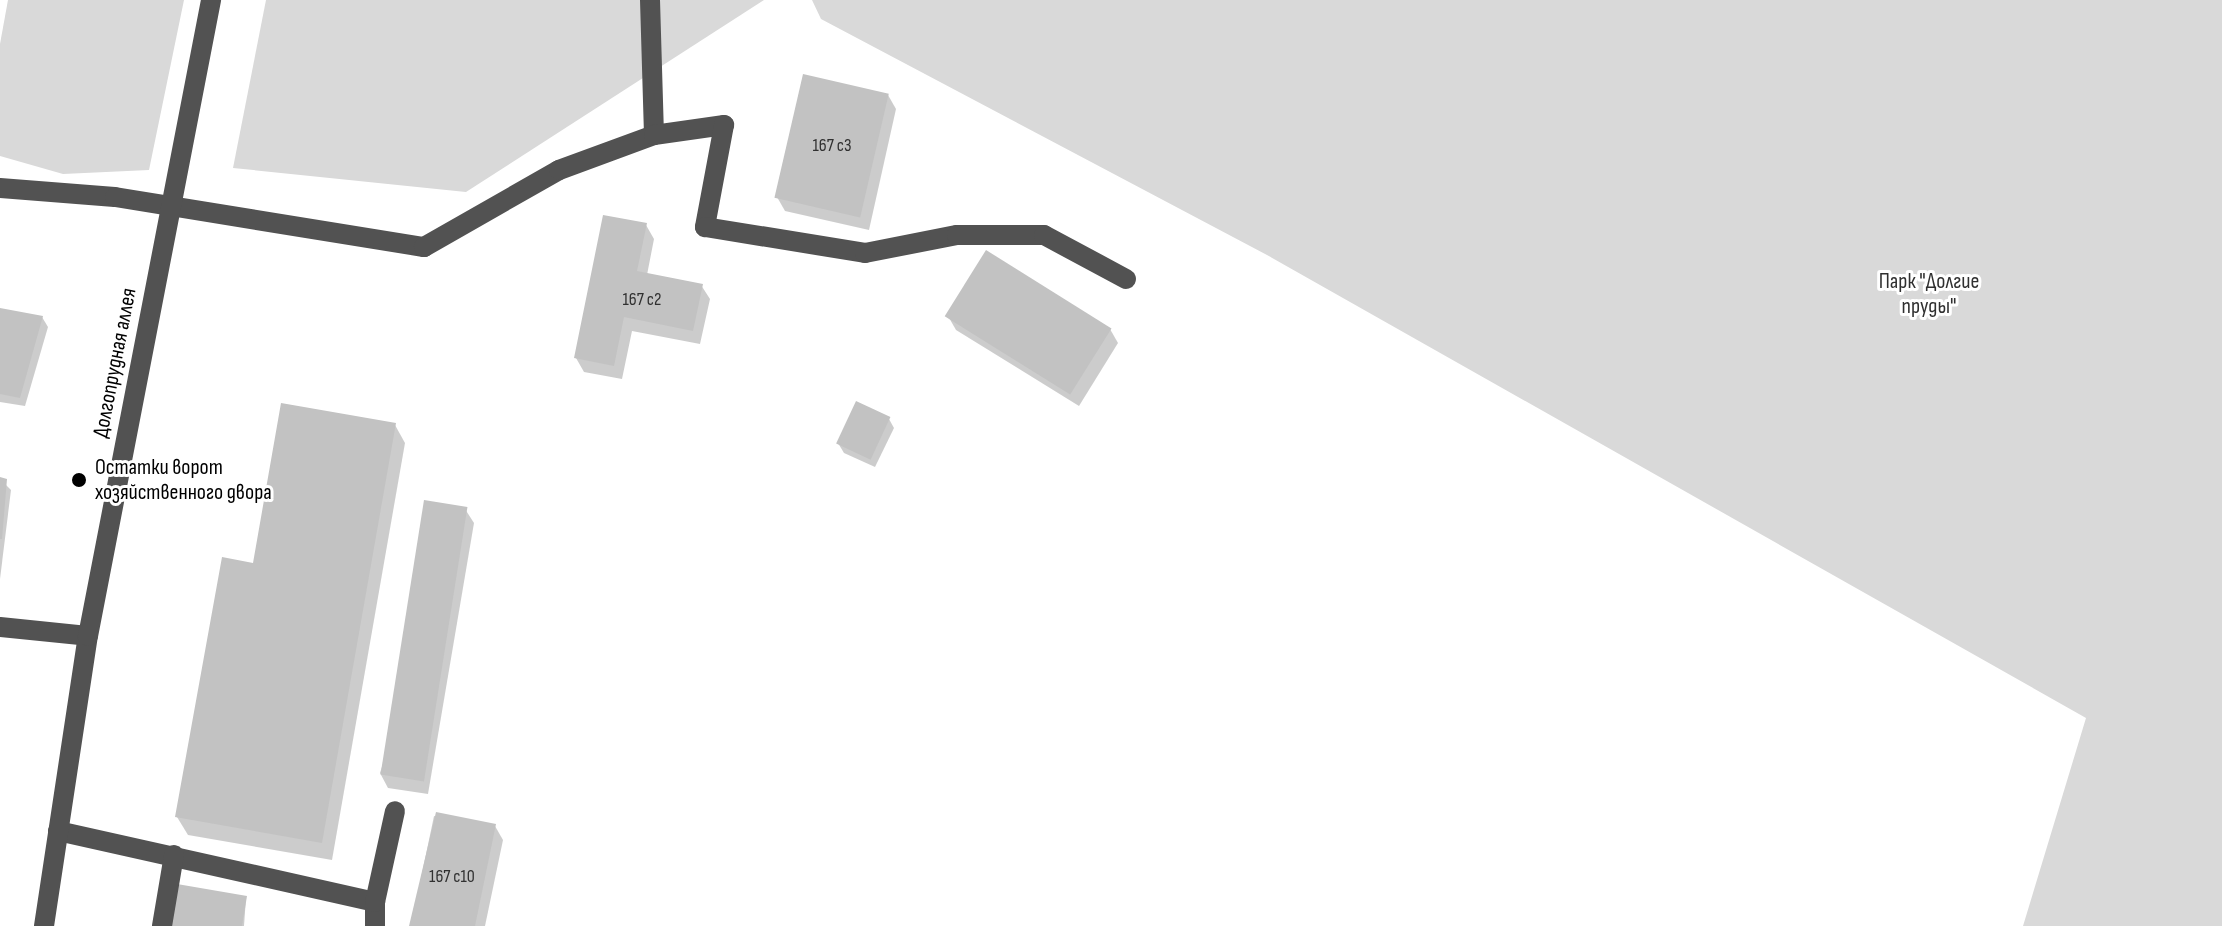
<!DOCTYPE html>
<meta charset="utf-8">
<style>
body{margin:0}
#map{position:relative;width:2222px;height:926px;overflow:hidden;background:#fff;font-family:"Sofia Sans Condensed",sans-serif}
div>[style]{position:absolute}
.green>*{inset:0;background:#d9d9d9}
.shadow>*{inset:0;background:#0003}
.building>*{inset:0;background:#c2c2c2;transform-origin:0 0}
.minor>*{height:20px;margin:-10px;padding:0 10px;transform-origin:10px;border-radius:10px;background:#525252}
.dots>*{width:22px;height:22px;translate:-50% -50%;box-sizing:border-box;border:4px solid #fff;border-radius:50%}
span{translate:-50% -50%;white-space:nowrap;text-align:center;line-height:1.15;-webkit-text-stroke:6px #fff;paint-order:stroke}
.number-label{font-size:18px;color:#303030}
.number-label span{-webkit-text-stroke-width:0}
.park-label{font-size:22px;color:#303030}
.street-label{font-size:22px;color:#000}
.poi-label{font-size:22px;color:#000}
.left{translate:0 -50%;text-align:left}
</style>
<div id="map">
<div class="green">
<div style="clip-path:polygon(8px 0,184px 0,149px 170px,63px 174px,0 156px,0 44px)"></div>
<div style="clip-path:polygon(266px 0,764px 0,466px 192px,233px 168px)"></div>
<div style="clip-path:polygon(812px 0,2222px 0,2222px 926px,2023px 926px,2086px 718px,1267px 255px,821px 19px)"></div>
</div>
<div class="shadow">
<div style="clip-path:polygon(888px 95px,896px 109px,869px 230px,785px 211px,777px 197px)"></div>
<div style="clip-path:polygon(646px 225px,654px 239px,647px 275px,701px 285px,710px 299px,700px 344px,632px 331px,622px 379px,584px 372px,576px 358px)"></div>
<div style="clip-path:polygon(0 310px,42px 317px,48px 327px,25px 406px,0 402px)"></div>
<div style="clip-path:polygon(948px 316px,1110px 329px,1118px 343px,1079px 406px,956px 330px)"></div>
<div style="clip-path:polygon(889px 419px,894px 428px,875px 467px,844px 453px,838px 443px)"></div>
<div style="clip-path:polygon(395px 425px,405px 443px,332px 860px,188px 835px,177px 817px,255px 565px)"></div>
<div style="clip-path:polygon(0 479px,11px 490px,0 579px)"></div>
<div style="clip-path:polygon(465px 509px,474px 523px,428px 794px,388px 788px,380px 773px)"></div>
<div style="clip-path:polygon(434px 816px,495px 826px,503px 840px,485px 926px,411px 926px)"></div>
<div style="clip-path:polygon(246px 898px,244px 926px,172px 926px)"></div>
</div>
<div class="building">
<div style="left:803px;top:74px;width:88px;height:127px;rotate:13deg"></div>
<div style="clip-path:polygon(603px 215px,647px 223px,637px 271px,703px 284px,693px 331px,624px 317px,614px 366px,574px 358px)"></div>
<div style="left:986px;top:250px;width:148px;height:78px;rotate:32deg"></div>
<div style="clip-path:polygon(0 308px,43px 316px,20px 398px,0 394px)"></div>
<div style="left:856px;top:401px;width:38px;height:47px;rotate:25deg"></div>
<div style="clip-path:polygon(281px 403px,396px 423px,322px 843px,175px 817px,222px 557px,253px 563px)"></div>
<div style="clip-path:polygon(0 477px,7px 479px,2px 539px,0 539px)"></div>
<div style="left:424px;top:500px;width:44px;height:278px;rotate:9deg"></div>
<div style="clip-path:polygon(436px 812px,496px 824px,475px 926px,409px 926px)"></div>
<div style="clip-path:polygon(177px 884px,247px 896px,242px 926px,170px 926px)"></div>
</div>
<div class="minor">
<div style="left:650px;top:0;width:135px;rotate:88.3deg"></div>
<div style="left:0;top:188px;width:115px;rotate:4.5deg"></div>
<div style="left:115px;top:197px;width:313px;rotate:9.2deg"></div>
<div style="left:424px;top:247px;width:155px;rotate:-29.7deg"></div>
<div style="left:559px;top:170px;width:101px;rotate:-20.2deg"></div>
<div style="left:654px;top:135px;width:71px;rotate:-8.1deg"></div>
<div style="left:724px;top:125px;width:104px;rotate:100.6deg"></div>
<div style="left:705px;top:227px;width:162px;rotate:9.2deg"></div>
<div style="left:865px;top:253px;width:94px;rotate:-11.1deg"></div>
<div style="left:957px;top:235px;width:87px"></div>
<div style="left:1044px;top:235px;width:93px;rotate:28.2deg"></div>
<div style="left:0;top:627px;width:88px;rotate:5.8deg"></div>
<div style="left:58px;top:831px;width:325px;rotate:12.6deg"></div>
<div style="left:375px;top:902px;width:24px;rotate:90deg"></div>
<div style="left:375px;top:902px;width:93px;rotate:-77.6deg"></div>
<div style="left:44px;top:926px;width:293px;rotate:-81.4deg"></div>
<div style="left:88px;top:636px;width:648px;rotate:-79.05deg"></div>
<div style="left:162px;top:926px;width:72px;rotate:-80.4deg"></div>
</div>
<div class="dots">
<div style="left:79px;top:480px;background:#000"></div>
</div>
<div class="number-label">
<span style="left:832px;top:146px">167 с3</span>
<span style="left:642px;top:300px">167 с2</span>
<span style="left:452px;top:877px">167 с10</span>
</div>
<div class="park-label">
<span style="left:1929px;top:294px">Парк "Долгие<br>пруды"</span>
</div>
<div class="street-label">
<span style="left:115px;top:363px;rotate:-79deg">Долгопрудная аллея</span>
</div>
<div class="poi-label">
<span class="left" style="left:95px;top:480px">Остатки ворот<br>хозяйственного двора</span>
</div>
</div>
